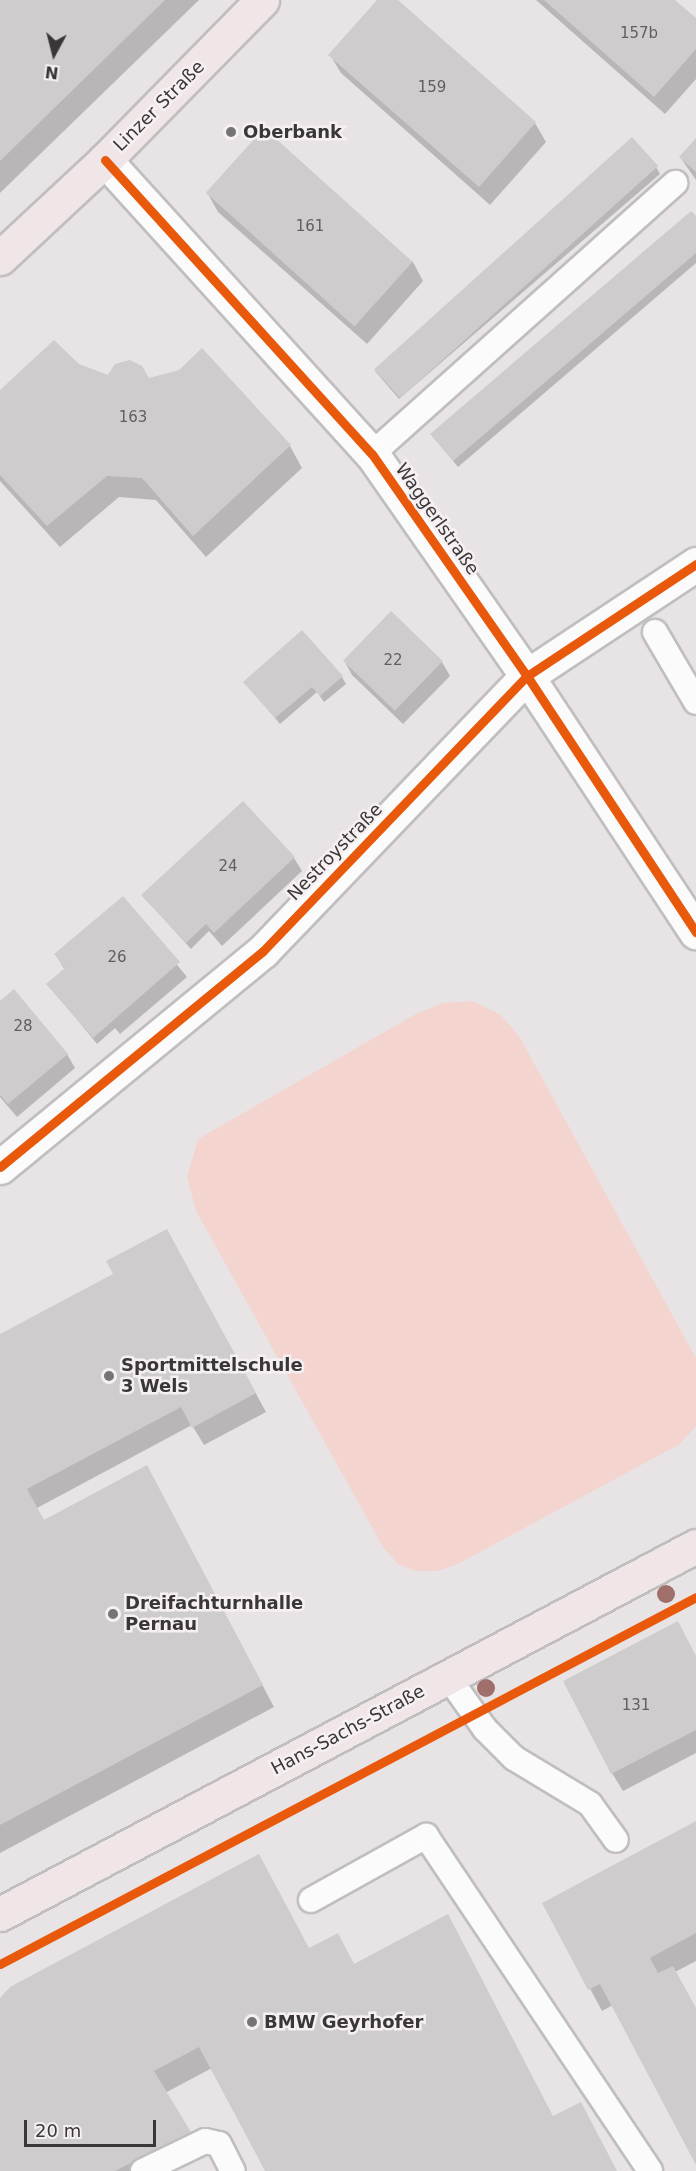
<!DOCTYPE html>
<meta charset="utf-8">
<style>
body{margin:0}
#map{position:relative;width:696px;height:2171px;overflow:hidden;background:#e8e4e6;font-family:"DejaVu Sans",sans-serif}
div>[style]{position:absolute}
.green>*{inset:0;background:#f4d4cf}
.shadow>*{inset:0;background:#0003}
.building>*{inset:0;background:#cfccce;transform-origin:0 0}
.roads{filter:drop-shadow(2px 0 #c0bebf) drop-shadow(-2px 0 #c0bebf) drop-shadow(0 2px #c0bebf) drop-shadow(0 -2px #c0bebf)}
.lane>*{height:24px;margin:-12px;padding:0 12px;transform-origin:12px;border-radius:12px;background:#fcfbfb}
.street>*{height:33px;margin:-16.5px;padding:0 16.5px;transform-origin:16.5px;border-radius:16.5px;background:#fcfbfb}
.primary>*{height:33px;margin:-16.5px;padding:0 16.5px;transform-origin:16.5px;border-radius:16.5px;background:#f0e6e8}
.cycleway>*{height:9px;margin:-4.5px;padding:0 4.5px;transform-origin:4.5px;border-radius:4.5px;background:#e8590c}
.trees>*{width:18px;height:18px;margin:-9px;border-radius:50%;background:#a06e6b}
.dots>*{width:16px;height:16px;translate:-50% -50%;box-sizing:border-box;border:3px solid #f6f0f2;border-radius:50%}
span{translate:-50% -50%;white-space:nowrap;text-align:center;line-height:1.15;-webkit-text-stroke:5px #f6f0f2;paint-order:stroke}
.number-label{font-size:15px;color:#615e5f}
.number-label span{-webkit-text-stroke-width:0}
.street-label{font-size:18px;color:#3a3738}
.poi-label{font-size:18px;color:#3a3738;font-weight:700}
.left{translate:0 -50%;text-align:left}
.north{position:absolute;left:24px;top:24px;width:60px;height:60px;-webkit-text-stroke:4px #f6f0f2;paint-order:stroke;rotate:187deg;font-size:16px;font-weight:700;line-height:24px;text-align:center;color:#3a3738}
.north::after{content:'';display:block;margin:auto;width:21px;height:27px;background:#3a3738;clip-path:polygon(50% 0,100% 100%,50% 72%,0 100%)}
.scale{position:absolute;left:24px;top:2120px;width:132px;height:27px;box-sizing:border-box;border:3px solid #3a3738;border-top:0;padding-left:8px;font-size:18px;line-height:21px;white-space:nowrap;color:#3a3738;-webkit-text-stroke:4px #f6f0f2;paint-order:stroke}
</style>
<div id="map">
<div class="green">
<div style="clip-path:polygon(473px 1001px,501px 1015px,519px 1036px,696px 1358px,696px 1426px,680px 1444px,456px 1565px,436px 1571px,415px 1571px,398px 1564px,383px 1547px,196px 1211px,187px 1177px,198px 1139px,414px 1015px,443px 1003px)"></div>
</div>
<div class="shadow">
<div style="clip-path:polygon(0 0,199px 0,0 193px)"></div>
<div style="clip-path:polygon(379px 0,396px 0,535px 123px,546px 142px,490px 205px,341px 73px,330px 55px)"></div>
<div style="clip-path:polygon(536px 0,673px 0,696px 20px,696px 79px,665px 114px)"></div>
<div style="clip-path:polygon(696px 140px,696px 180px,680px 157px)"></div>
<div style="clip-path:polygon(656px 167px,660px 174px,399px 399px,375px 371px)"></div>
<div style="clip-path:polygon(208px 194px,413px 262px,423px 281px,367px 344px,218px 212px)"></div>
<div style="clip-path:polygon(696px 219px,696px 263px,458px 467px,432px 435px)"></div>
<div style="clip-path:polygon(202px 350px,290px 446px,302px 468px,206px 557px,156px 500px,119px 497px,60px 547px,0 481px,0 392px,78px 366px,109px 377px,148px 380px,179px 371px)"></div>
<div style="clip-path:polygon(345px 662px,442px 662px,450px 676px,403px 724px,352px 675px)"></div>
<div style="clip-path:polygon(342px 677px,346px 684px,324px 702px,317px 692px,280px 724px,245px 682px)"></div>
<div style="clip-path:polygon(294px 858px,302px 871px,222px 946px,209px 931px,191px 949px,143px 896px)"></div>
<div style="clip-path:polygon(122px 898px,187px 977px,120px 1034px,115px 1028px,97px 1044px,48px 984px,65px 970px,56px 955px)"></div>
<div style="clip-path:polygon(0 1003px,67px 1054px,75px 1068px,17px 1117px,0 1097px)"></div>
<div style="clip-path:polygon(177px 1249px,266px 1412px,204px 1445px,192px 1425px,37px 1508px,44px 1522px,158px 1488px,274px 1707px,0 1853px,0 1336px)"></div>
<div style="clip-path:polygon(696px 1657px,696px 1753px,623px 1791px,612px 1773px)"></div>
<div style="clip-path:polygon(696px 1823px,696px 1961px,675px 1972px,696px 2010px,696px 2162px,613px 2005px,602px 2011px,544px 1903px)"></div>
<div style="clip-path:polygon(309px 1950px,355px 1965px,553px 2117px,616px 2171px,266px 2171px,212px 2068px,165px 2093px,203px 2155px,170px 2171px,0 2171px,0 2000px)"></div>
</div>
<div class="building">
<div style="clip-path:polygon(0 0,165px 0,0 161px)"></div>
<div style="clip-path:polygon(377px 0,398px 0,536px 122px,479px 187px,328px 55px)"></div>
<div style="clip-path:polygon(544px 0,675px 0,696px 18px,696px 49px,654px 97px)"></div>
<div style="left:264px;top:128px;width:200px;height:87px;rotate:42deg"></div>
<div style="left:632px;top:137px;width:39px;height:347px;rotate:48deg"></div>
<div style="clip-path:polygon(696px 138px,696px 172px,679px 157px)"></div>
<div style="clip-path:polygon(691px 211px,696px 216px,696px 253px,453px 461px,430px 434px)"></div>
<div style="clip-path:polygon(54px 340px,79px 364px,108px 375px,115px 364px,130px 360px,142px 366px,149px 378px,179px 370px,202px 348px,291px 445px,193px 536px,142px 478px,107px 476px,47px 526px,0 475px,0 390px)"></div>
<div style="left:391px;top:611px;width:72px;height:69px;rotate:44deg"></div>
<div style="clip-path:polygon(302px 630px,343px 676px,320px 696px,312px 687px,275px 718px,243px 682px)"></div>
<div style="clip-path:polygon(243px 801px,295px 857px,214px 933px,206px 924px,186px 943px,141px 895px)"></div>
<div style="clip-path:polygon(123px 896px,180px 962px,93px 1038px,46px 984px,65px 968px,54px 954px)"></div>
<div style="clip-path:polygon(14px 989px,68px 1054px,8px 1104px,0 1095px,0 1001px)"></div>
<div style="clip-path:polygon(167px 1229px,256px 1393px,192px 1428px,181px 1407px,27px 1489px,44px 1520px,147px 1465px,263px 1685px,0 1825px,0 1334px,113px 1274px,106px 1261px)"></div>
<div style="clip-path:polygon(678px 1621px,696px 1656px,696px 1730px,611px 1774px,563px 1681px)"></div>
<div style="clip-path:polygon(696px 1821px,696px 1933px,650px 1958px,658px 1973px,673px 1966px,696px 2008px,696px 2165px,600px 1984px,588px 1990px,542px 1903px)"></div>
<div style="clip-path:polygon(259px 1854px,309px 1948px,338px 1933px,354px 1964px,448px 1914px,553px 2116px,581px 2102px,617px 2171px,265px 2171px,199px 2047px,154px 2071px,191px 2132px,115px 2171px,0 2171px,0 1998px,10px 1987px)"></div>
</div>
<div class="roads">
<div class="lane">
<div style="left:372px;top:454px;width:407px;rotate:-41.8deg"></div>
<div style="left:655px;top:632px;width:81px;rotate:59.6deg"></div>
<div style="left:448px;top:1677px;width:64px;rotate:54.6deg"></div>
<div style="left:485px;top:1729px;width:41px;rotate:45deg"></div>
<div style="left:514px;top:1758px;width:89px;rotate:31.2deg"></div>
<div style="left:590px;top:1804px;width:44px;rotate:54.2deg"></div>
<div style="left:311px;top:1900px;width:132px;rotate:-29.1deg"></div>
<div style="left:426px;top:1836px;width:403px;rotate:56.2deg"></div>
<div style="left:143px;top:2171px;width:69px;rotate:-25.8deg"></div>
<div style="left:205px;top:2141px;width:14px;rotate:12deg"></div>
<div style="left:219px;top:2144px;width:30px;rotate:63deg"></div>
</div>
<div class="street">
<div style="left:105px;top:160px;width:397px;rotate:47.8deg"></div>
<div style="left:372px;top:454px;width:271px;rotate:55.1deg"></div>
<div style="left:527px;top:676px;width:307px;rotate:56.6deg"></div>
<div style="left:0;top:1167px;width:340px;rotate:-39.4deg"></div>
<div style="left:263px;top:951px;width:381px;rotate:-46.2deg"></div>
<div style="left:527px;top:676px;width:203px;rotate:-33.5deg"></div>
</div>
<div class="primary">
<div style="left:0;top:258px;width:144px;rotate:-43deg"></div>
<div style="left:105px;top:160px;width:224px;rotate:-45.5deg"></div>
<div style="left:0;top:1914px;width:787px;rotate:-27.87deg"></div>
</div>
</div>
<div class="cycleway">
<div style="left:105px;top:160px;width:397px;rotate:47.8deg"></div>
<div style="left:372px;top:454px;width:271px;rotate:55.1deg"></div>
<div style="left:527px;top:676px;width:307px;rotate:56.6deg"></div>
<div style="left:0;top:1167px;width:340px;rotate:-39.4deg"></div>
<div style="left:263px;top:951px;width:381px;rotate:-46.2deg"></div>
<div style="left:527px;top:676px;width:203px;rotate:-33.5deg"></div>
<div style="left:0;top:1964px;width:787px;rotate:-27.8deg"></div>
</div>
<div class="trees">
<div style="left:666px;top:1594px"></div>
<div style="left:486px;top:1688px"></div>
</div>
<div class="dots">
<div style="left:231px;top:132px;background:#777475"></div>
<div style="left:109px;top:1376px;background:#777475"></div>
<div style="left:113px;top:1614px;background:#777475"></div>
<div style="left:252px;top:2022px;background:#777475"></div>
</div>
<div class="number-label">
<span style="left:639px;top:34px">157b</span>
<span style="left:432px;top:88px">159</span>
<span style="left:310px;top:227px">161</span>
<span style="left:133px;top:418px">163</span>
<span style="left:393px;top:661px">22</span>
<span style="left:228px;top:867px">24</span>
<span style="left:117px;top:958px">26</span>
<span style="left:23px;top:1027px">28</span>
<span style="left:636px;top:1706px">131</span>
</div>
<div class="street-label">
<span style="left:159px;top:106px;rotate:-45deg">Linzer Straße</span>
<span style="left:437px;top:519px;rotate:55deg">Waggerlstraße</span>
<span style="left:335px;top:852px;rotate:-46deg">Nestroystraße</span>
<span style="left:348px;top:1730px;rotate:-28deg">Hans-Sachs-Straße</span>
</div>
<div class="poi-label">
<span class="left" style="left:243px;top:132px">Oberbank</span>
<span class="left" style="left:121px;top:1376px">Sportmittelschule<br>3 Wels</span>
<span class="left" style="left:125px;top:1614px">Dreifachturnhalle<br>Pernau</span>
<span class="left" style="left:264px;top:2022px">BMW Geyrhofer</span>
</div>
<div class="north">N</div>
<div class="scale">20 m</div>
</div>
